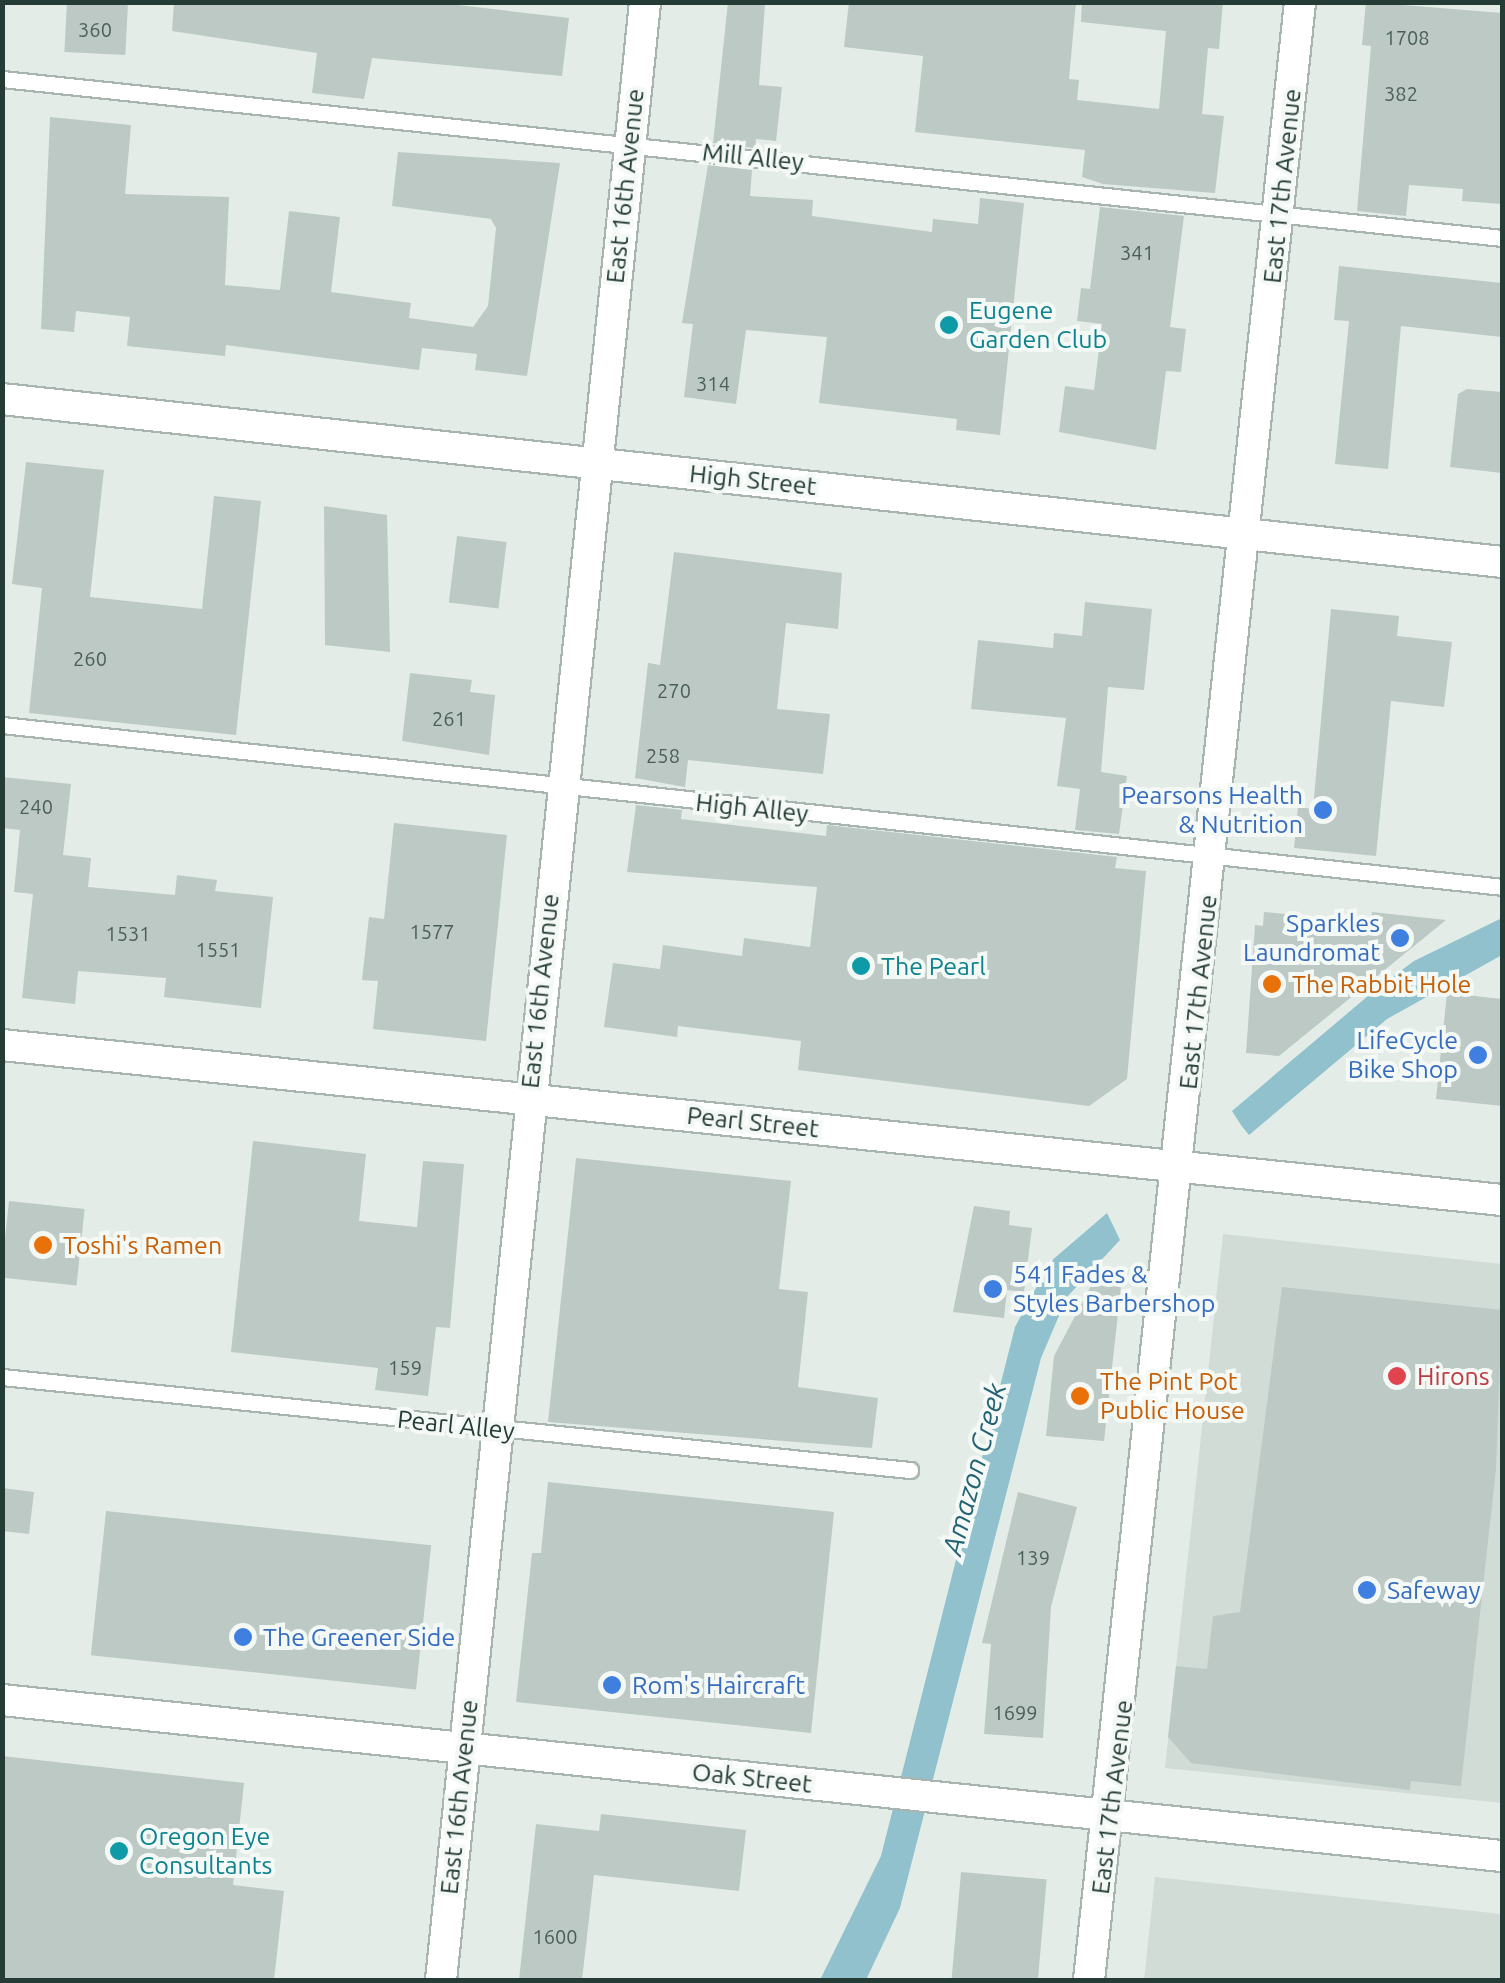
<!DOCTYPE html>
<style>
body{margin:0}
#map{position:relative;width:1505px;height:1983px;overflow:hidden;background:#e4ece8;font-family:Ubuntu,sans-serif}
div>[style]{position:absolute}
.built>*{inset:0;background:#d2dcd7}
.water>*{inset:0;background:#90c1cc}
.building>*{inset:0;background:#bcc9c4;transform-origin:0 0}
.roads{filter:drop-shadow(2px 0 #a7b4af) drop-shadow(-2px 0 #a7b4af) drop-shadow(0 2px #a7b4af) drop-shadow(0 -2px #a7b4af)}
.service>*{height:15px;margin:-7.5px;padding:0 7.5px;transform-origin:7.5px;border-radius:7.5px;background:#fff}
.minor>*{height:30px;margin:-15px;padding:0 15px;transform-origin:15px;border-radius:15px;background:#fff}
.tertiary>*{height:30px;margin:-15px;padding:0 15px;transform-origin:15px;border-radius:15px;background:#fff}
.secondary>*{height:30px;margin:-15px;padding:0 15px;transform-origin:15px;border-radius:15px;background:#fff}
.dots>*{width:28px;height:28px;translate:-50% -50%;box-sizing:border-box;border:5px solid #f4f9f6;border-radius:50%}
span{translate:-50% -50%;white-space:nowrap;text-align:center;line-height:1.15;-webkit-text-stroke:8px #f4f9f6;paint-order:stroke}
.number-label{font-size:20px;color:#4b5f5a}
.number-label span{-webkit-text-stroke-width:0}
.street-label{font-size:25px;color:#253c36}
.culture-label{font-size:25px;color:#0d838f}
.left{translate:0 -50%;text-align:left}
.shop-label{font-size:25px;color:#366cbe}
.right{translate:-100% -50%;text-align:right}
.food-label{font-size:25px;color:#c56008}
.health-label{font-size:25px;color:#be3a42}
.water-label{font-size:28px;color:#246373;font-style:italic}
.frame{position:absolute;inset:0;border:5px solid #253c36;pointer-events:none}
</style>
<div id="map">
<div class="built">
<div style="clip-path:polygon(1223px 1234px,1502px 1264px,1502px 1803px,1165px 1768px)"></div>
<div style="clip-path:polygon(1155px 1877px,1502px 1914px,1502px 1980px,1144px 1980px)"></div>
</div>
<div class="water">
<div style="clip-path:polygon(1502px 918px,1502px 955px,1387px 1019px,1249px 1135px,1241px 1125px,1232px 1111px,1375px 990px,1414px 961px)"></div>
<div style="clip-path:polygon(1107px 1213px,1120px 1240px,1067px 1297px,1041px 1358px,900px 1908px,866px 1980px,820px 1980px,881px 1856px,1015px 1327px,1050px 1262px)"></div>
</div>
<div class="building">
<div style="left:67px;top:2px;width:61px;height:50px;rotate:3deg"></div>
<div style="clip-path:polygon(174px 2px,432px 2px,569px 18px,562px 76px,372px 58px,364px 99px,312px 93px,317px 53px,172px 31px)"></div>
<div style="clip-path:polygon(728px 2px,765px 4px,759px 85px,782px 87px,776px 141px,756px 139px,755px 148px,713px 143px)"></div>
<div style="clip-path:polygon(849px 2px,1076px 2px,1069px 79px,1079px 80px,1077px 100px,1159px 109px,1166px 31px,1081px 22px,1082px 2px,1223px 2px,1219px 49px,1208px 48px,1202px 114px,1224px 116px,1215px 193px,1103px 184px,1082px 177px,1085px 150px,915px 132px,923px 56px,844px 47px)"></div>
<div style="clip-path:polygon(1366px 2px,1502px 13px,1502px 204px,1462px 201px,1463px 189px,1409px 185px,1406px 216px,1357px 211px,1371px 46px,1362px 45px)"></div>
<div style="clip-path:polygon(50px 117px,131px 125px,125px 194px,229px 197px,225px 285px,280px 290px,289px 211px,340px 217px,331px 292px,411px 303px,409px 318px,473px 327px,488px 306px,496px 228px,491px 219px,392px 206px,398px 152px,560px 163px,527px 376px,475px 370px,477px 354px,422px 348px,419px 370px,226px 345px,225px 356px,127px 346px,130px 317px,76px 311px,74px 332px,41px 329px)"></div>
<div style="clip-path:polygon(708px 165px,752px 170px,750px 196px,813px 200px,812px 216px,932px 232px,933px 219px,978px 224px,980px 198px,1024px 203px,1000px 435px,956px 430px,957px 419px,819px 403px,827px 337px,746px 330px,736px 404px,684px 397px,693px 324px,682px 323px)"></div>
<div style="clip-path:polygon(1100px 207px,1184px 216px,1170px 327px,1186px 329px,1181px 372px,1166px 371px,1156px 450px,1059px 432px,1065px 386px,1094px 390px,1102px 324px,1077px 321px,1081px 288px,1090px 289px)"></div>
<div style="clip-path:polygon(1339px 266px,1502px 283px,1502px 337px,1401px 326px,1388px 469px,1335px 464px,1349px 321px,1334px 320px)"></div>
<div style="clip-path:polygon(1467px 389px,1502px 392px,1502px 473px,1450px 467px,1458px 394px)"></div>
<div style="clip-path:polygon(26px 462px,104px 470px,90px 597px,202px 609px,214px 496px,261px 501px,236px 735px,29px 713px,42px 588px,12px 584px)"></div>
<div style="clip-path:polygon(324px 506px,387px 515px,390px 652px,325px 645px)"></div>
<div style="left:457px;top:536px;width:50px;height:67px;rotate:7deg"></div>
<div style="clip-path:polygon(674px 552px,842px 573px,838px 629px,786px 623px,777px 709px,830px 714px,823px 774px,688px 760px,685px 787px,635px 778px,648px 663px,660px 665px)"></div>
<div style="clip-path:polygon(1085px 602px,1152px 609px,1144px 690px,1108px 687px,1101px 772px,1127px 776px,1119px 834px,1075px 830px,1080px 789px,1057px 786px,1066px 718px,971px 709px,978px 640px,1053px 648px,1054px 633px,1082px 636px)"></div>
<div style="clip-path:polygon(1331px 609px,1399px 616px,1397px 636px,1452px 642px,1444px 707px,1391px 701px,1376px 856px,1294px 848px,1298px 807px,1313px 809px)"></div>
<div style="clip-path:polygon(410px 673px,472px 680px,470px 692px,495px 695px,489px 755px,402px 741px)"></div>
<div style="clip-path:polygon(2px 777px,71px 784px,63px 855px,91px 858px,88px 887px,175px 895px,177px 875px,217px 880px,215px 891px,273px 897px,261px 1008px,164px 997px,166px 978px,78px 971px,75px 1004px,22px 998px,33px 894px,14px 892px,20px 830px,2px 828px)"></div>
<div style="clip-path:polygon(636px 805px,682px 810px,681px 819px,826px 836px,827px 825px,1117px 857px,1115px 868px,1146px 871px,1127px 1079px,1089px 1106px,798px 1070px,801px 1041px,678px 1026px,677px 1037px,604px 1027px,613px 963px,660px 969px,663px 945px,742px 956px,744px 938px,810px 947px,817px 887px,627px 872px)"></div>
<div style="clip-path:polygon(394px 823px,507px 835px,486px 1041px,373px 1029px,378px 981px,362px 980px,369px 917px,384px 919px)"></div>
<div style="clip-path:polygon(1264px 912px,1371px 923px,1372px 912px,1446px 920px,1279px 1056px,1246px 1053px,1255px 925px,1263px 926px)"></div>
<div style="clip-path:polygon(1447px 993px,1502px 999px,1502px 1106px,1436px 1099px)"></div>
<div style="clip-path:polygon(253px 1141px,366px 1154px,359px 1221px,417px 1227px,423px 1161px,464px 1164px,450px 1328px,436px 1327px,428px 1396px,375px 1390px,378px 1368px,231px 1352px)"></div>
<div style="clip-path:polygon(576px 1158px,791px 1181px,779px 1289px,808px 1292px,798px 1387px,878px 1398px,872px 1448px,548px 1422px)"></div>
<div style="left:9px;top:1201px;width:76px;height:77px;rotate:6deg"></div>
<div style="clip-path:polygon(974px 1206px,1010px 1211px,1009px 1225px,1032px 1228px,1024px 1292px,1007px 1290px,1004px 1318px,953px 1312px)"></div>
<div style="clip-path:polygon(1092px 1284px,1121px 1286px,1104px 1441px,1046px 1436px,1054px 1356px)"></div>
<div style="clip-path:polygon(1282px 1287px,1502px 1310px,1496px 1469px,1461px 1786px,1411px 1781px,1410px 1790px,1191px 1763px,1168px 1737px,1176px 1666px,1207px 1669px,1213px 1616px,1240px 1612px)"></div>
<div style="clip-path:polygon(548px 1482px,834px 1512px,811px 1733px,516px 1702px,532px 1553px,541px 1553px)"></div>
<div style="clip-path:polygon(2px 1488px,34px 1492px,29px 1534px,2px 1531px)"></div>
<div style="clip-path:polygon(1018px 1492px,1077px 1507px,1051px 1607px,1043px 1738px,984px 1734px,991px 1644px,982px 1643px)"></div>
<div style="left:106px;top:1511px;width:327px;height:145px;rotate:6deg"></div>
<div style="clip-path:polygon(2px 1756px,244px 1783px,233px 1885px,284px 1891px,274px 1980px,2px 1980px)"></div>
<div style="clip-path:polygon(601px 1814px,746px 1830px,739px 1891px,594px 1875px,582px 1980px,519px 1980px,536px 1824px,599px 1831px)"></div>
<div style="left:961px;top:1872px;width:86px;height:108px;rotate:5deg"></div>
</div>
<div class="roads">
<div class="service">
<div style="left:2px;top:79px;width:1508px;rotate:6.05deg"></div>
<div style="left:2px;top:725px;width:1509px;rotate:6.16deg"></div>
<div style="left:2px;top:1377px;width:913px;rotate:5.85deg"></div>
</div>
<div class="minor">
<div style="left:441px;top:1980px;width:1988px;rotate:-84.11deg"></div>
<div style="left:1089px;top:1980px;width:1989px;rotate:-83.91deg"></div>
</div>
<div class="tertiary">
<div style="left:2px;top:399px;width:1509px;rotate:6.2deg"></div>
</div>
<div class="secondary">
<div style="left:2px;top:1045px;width:1508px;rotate:5.9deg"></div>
<div style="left:2px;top:1700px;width:1508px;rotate:5.94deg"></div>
</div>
</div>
<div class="dots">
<div style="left:949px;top:325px;background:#0f9aa8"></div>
<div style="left:1323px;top:810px;background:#3f7fe0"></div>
<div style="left:1400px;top:938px;background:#3f7fe0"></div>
<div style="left:861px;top:966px;background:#0f9aa8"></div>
<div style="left:1272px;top:984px;background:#e8710a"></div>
<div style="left:1478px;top:1055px;background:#3f7fe0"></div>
<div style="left:43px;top:1245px;background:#e8710a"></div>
<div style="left:993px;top:1289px;background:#3f7fe0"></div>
<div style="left:1397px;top:1376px;background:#e0444e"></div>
<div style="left:1080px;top:1396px;background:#e8710a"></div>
<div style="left:1367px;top:1590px;background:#3f7fe0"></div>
<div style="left:243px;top:1637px;background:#3f7fe0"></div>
<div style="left:612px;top:1685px;background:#3f7fe0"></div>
<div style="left:119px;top:1851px;background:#0f9aa8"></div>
</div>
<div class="number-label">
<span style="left:95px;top:29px">360</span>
<span style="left:1407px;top:37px">1708</span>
<span style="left:1401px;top:93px">382</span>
<span style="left:1137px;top:252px">341</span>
<span style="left:713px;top:383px">314</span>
<span style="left:90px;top:658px">260</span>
<span style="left:674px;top:690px">270</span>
<span style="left:449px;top:718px">261</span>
<span style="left:663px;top:755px">258</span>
<span style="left:36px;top:806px">240</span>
<span style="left:432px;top:931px">1577</span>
<span style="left:128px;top:933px">1531</span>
<span style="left:218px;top:949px">1551</span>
<span style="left:405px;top:1367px">159</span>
<span style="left:1033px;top:1557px">139</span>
<span style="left:1015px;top:1712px">1699</span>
<span style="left:555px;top:1936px">1600</span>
</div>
<div class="street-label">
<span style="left:753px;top:157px;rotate:6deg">Mill Alley</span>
<span style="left:625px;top:186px;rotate:-84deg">East 16th Avenue</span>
<span style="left:1282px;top:186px;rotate:-84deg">East 17th Avenue</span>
<span style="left:753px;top:480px;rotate:6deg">High Street</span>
<span style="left:752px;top:808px;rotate:6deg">High Alley</span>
<span style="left:540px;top:991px;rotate:-84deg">East 16th Avenue</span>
<span style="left:1198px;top:992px;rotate:-84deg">East 17th Avenue</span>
<span style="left:753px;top:1122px;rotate:6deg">Pearl Street</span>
<span style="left:456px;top:1425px;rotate:6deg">Pearl Alley</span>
<span style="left:752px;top:1778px;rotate:6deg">Oak Street</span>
<span style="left:459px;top:1797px;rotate:-84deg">East 16th Avenue</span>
<span style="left:1112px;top:1797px;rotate:-83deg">East 17th Avenue</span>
</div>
<div class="culture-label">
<span class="left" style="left:969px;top:325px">Eugene<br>Garden Club</span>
<span class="left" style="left:881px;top:966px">The Pearl</span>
<span class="left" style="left:139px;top:1851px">Oregon Eye<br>Consultants</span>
</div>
<div class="shop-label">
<span class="right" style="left:1303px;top:810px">Pearsons Health<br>&amp; Nutrition</span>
<span class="right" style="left:1380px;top:938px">Sparkles<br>Laundromat</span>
<span class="right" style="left:1458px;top:1055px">LifeCycle<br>Bike Shop</span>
<span class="left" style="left:1013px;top:1289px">541 Fades &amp;<br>Styles Barbershop</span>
<span class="left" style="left:1387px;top:1590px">Safeway</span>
<span class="left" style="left:263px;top:1637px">The Greener Side</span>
<span class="left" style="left:632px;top:1685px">Rom's Haircraft</span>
</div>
<div class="food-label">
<span class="left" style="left:1292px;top:984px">The Rabbit Hole</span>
<span class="left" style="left:63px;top:1245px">Toshi's Ramen</span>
<span class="left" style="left:1100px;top:1396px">The Pint Pot<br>Public House</span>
</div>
<div class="health-label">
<span class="left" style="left:1417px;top:1376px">Hirons</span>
</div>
<div class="water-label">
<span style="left:974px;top:1469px;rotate:-75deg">Amazon Creek</span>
</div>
<div class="frame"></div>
</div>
